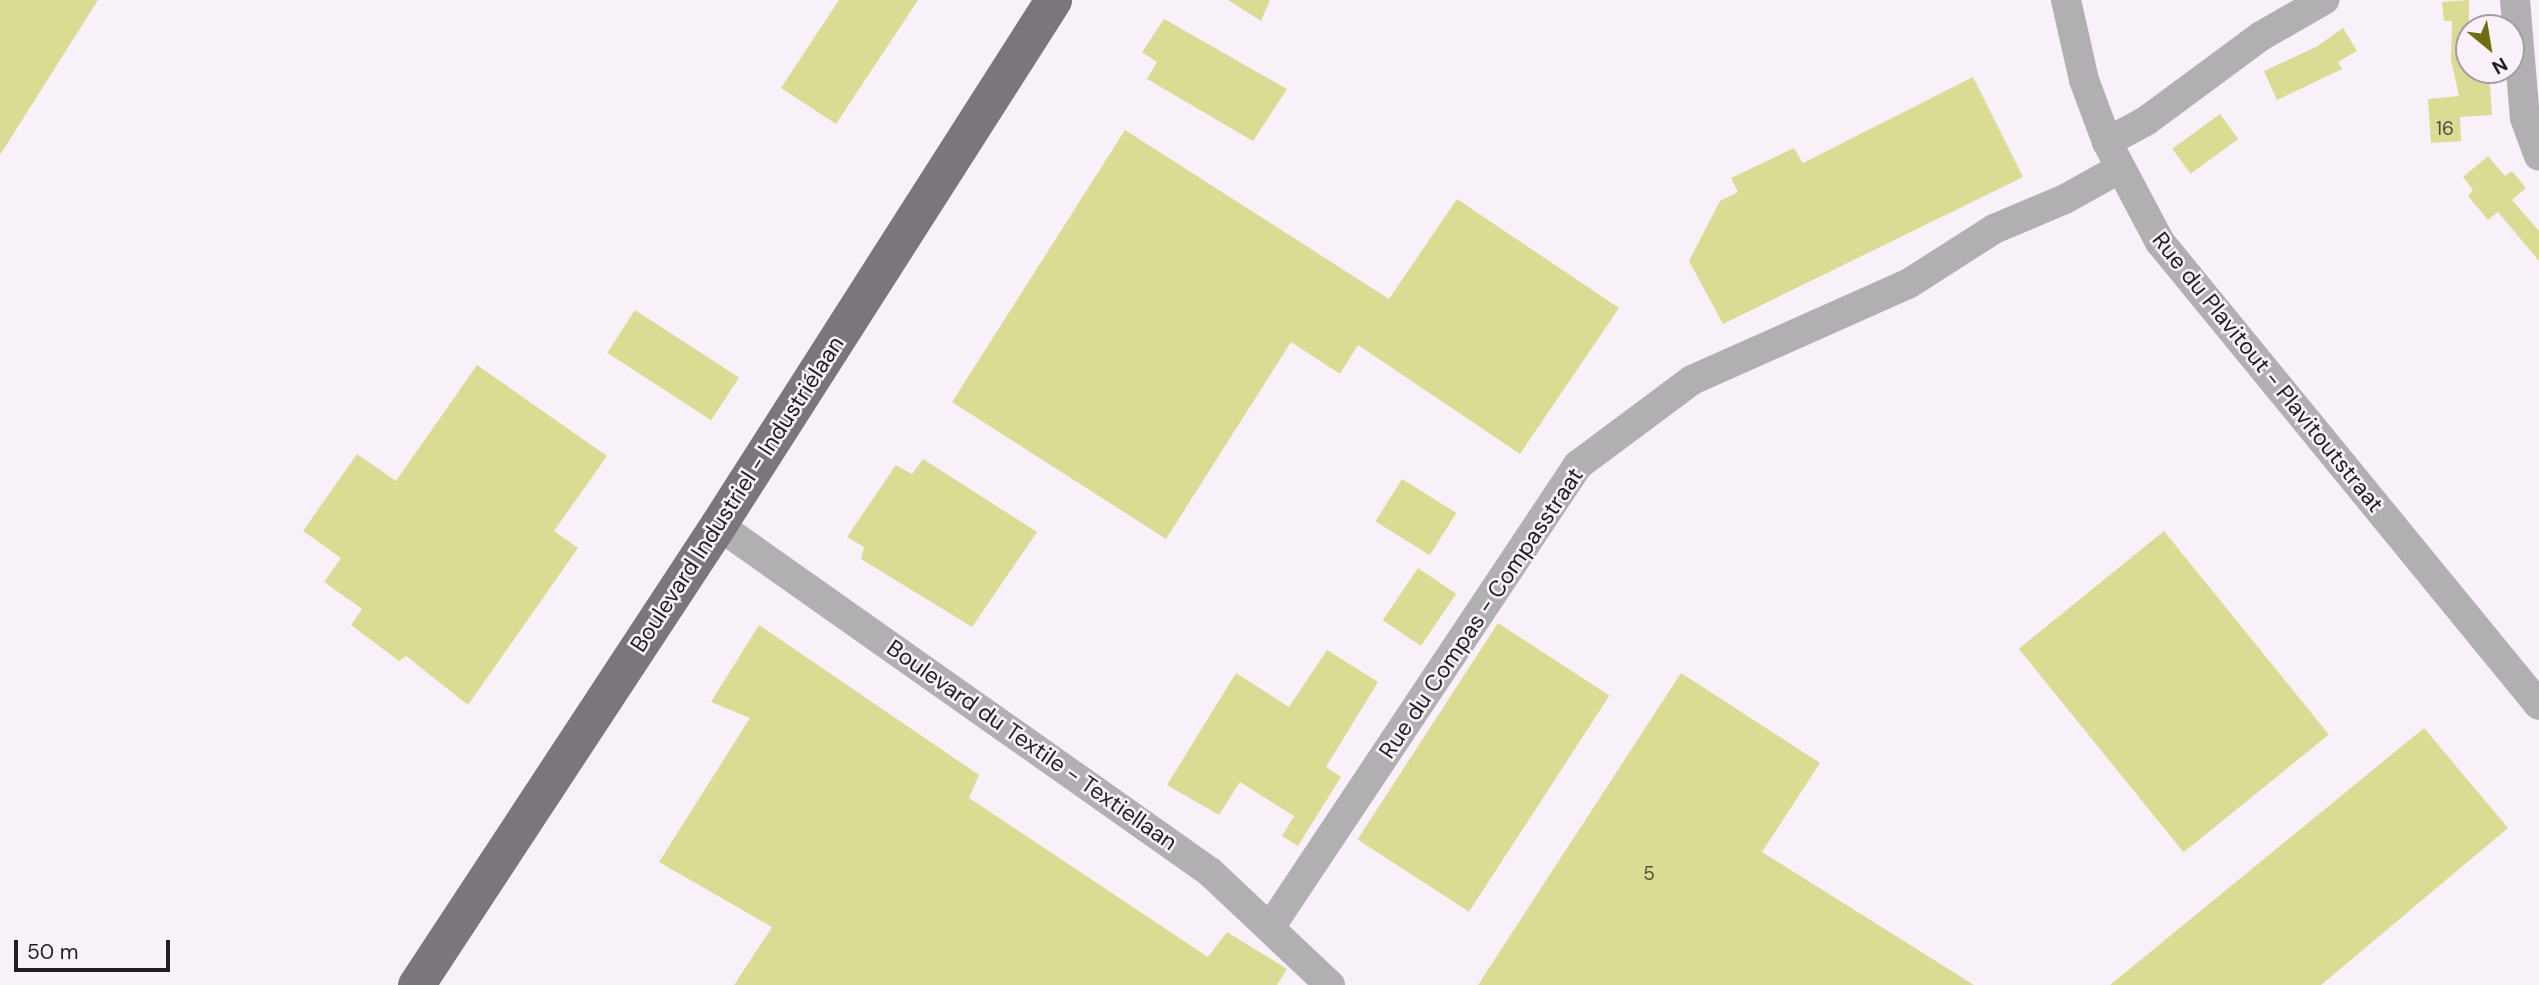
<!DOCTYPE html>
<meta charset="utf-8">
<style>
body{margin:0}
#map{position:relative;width:2539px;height:985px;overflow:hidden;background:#f9f1fa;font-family:"DM Sans",sans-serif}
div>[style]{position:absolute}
.building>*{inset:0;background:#dbdc93;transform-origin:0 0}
.minor>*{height:30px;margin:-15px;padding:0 15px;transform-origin:15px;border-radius:15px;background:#b2afb3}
.major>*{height:37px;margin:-18.5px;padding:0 18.5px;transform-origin:18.5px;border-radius:18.5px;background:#7b767c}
span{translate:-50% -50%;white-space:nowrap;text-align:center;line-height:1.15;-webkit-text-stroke:5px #f9f1fa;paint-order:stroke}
.number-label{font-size:19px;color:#504e3e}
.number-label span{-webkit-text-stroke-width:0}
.street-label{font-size:23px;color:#211e21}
.north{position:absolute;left:2455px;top:14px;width:70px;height:70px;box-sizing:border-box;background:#f9f1fa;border:2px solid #a39da3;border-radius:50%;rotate:150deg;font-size:19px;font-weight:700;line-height:28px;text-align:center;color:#211e21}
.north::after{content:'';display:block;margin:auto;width:24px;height:32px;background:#6f6e0e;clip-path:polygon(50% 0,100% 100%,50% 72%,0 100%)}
.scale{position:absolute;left:14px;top:940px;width:156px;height:32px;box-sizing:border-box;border:4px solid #211e21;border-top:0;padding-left:9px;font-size:21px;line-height:24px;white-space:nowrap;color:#211e21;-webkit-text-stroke:5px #f9f1fa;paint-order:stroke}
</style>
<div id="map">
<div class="building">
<div style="clip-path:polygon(0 0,98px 0,0 155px)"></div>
<div style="clip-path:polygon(839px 0,918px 0,836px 124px,781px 88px)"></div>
<div style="clip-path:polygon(1228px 0,1270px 0,1261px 21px)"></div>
<div style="clip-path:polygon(2469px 0,2469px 70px,2489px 70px,2492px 115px,2460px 117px,2461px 141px,2431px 143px,2428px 99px,2459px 96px,2451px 60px,2452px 21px,2444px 21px,2442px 2px)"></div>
<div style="clip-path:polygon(1164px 19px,1287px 89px,1253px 141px,1147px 79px,1157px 62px,1142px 52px)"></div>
<div style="clip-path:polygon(2343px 28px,2357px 51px,2338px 62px,2342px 69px,2277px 100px,2264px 71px,2316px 47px)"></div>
<div style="clip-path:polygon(1973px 77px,2023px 177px,1723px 324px,1689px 261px,1720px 201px,1738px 192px,1731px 178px,1794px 148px,1803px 163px)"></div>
<div style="left:2220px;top:114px;width:31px;height:59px;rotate:54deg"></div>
<div style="clip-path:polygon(1125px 130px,1389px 299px,1457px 199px,1619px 308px,1520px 454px,1358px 345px,1340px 374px,1291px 342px,1166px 539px,952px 402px)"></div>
<div style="clip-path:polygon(2488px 156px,2505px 176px,2512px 171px,2526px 188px,2512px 200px,2539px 231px,2539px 261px,2498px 212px,2488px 220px,2468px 196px,2473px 190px,2463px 177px)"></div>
<div style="left:635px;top:310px;width:124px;height:51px;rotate:33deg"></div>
<div style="clip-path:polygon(477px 365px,607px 456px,554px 531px,578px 548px,468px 705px,406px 656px,399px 661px,351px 625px,362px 609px,324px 582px,341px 558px,303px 531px,357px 454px,396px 481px)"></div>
<div style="clip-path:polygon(923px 459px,1037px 532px,972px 627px,861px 559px,864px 547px,847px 537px,896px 465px,912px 474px)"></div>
<div style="left:1402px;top:479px;width:64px;height:50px;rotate:32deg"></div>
<div style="left:2164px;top:531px;width:262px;height:187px;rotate:51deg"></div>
<div style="left:1418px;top:568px;width:46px;height:63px;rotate:34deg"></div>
<div style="left:1498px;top:623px;width:133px;height:258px;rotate:33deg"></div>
<div style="clip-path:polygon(759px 625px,979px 775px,969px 798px,1208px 957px,1227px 932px,1287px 969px,1277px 985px,734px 985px,772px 927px,659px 862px,750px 718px,711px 702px)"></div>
<div style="clip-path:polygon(1327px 650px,1378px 682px,1326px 767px,1341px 777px,1298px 846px,1282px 836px,1294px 816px,1240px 782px,1219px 815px,1167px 785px,1236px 673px,1289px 707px)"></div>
<div style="clip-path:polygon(1681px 673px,1820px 763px,1762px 852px,1974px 985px,1478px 985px)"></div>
<div style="clip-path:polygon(2424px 728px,2508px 828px,2321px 985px,2110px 985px)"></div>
</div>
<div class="minor">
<div style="left:2066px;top:0;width:82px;rotate:77.3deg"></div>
<div style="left:2084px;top:80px;width:66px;rotate:69.6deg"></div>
<div style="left:2107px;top:142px;width:113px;rotate:62.1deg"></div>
<div style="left:2160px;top:242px;width:598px;rotate:50.7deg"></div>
<div style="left:2515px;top:0;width:118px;rotate:85.2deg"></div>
<div style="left:2525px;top:118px;width:40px;rotate:69.8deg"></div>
<div style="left:2107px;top:142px;width:44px;rotate:-28.3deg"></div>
<div style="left:2146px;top:121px;width:143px;rotate:-36.5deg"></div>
<div style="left:2261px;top:36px;width:73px;rotate:-29.7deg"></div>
<div style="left:718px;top:525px;width:602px;rotate:35.19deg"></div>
<div style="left:1210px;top:872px;width:165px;rotate:43.3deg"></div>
<div style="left:1271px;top:926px;width:554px;rotate:-56.34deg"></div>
<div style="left:1578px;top:465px;width:142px;rotate:-36.7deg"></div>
<div style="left:1692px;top:380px;width:236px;rotate:-24deg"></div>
<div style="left:1908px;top:284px;width:102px;rotate:-32.6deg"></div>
<div style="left:1994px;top:229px;width:77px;rotate:-22.9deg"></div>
<div style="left:2065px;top:199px;width:62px;rotate:-29.1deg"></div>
</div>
<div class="major">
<div style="left:416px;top:985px;width:550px;rotate:-56.71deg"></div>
<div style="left:718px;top:525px;width:623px;rotate:-57.46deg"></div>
</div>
<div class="number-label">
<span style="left:2445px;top:129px">16</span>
<span style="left:1649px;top:874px">5</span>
</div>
<div class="street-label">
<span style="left:2268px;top:372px;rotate:51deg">Rue du Plavitout - Plavitoutstraat</span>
<span style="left:737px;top:494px;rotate:-57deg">Boulevard Industriel - Industriélaan</span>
<span style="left:1481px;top:613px;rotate:-56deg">Rue du Compas - Compasstraat</span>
<span style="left:1032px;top:745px;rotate:35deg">Boulevard du Textile - Textiellaan</span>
</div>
<div class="north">N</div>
<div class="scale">50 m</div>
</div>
